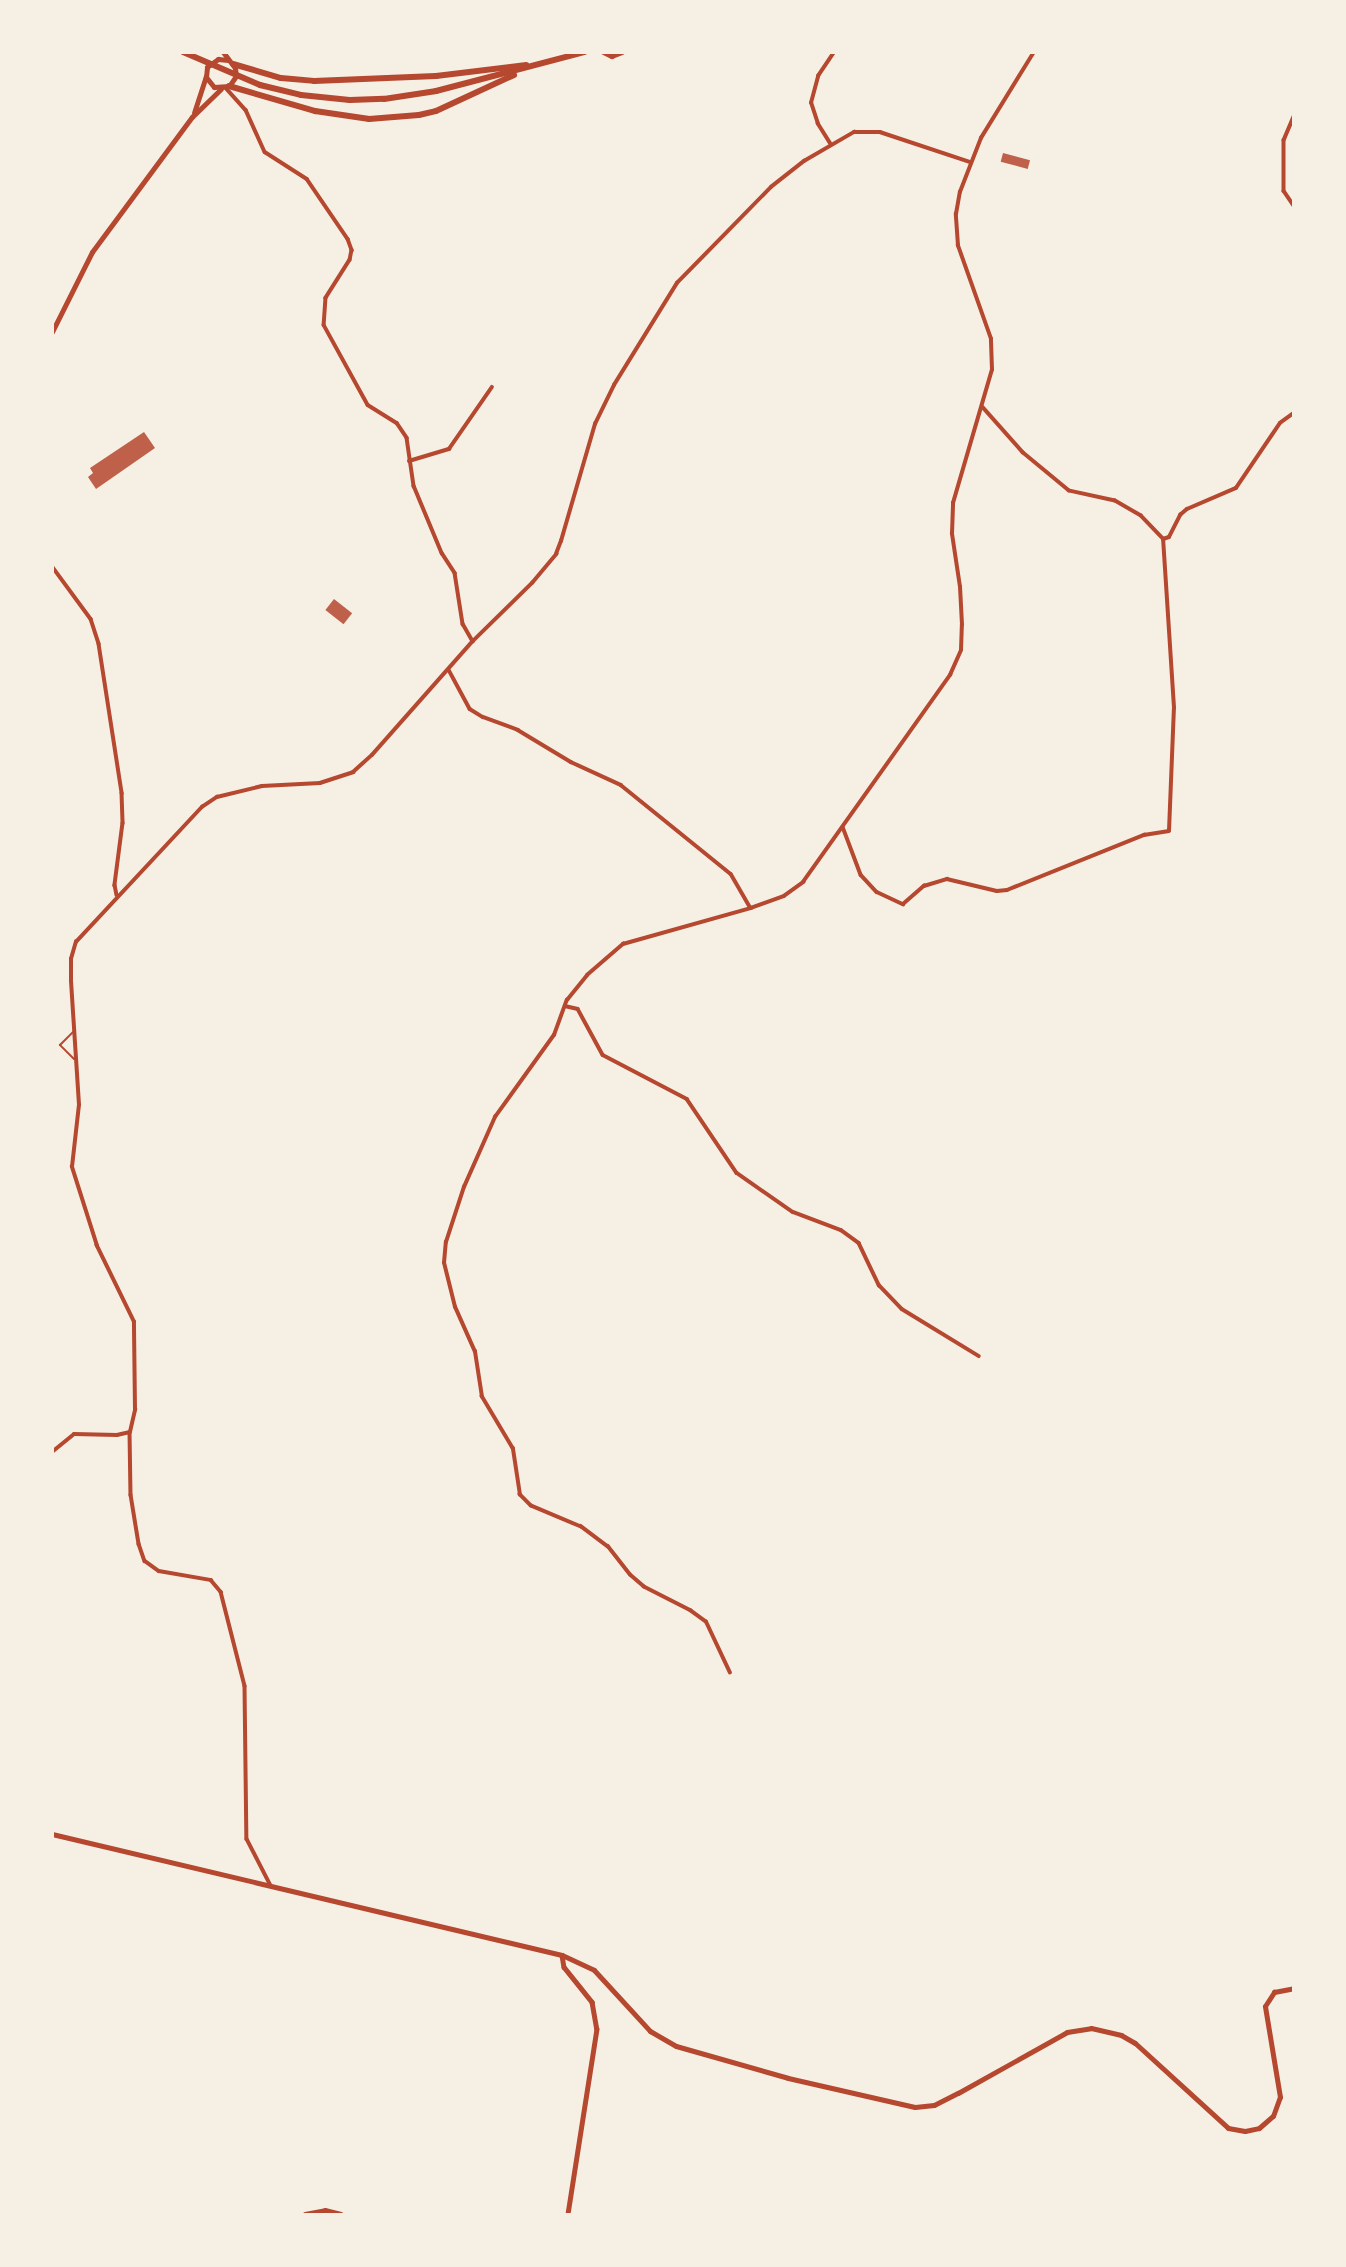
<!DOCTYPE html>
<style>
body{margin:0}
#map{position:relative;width:1346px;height:2267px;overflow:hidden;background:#f6efe4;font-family:Poppins,sans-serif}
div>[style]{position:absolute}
.building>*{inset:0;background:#bf614a;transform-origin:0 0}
.service>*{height:2px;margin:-1px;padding:0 1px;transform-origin:1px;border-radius:1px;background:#b5482f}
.minor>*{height:3.5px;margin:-1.75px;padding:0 1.75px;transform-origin:1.75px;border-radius:1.75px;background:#b5482f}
.tertiary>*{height:4.5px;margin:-2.25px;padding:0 2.25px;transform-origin:2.25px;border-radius:2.25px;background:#b5482f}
.secondary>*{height:5px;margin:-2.5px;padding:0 2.5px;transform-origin:2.5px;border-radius:2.5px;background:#b5482f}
.primary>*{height:6px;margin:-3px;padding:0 3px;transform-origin:3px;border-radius:3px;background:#b5482f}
span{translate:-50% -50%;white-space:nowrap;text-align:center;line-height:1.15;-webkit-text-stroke:7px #f6efe4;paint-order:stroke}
.frame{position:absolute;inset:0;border:54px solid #f6efe4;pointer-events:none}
</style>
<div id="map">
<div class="building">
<div style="left:1003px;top:153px;width:28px;height:9px;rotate:15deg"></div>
<div style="clip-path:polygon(144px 432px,155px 448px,96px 489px,88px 477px,93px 473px,90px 468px)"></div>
<div style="left:334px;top:599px;width:23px;height:14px;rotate:38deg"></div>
</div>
<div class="service">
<div style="left:74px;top:1059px;width:20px;rotate:-135deg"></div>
<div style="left:60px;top:1045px;width:20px;rotate:-45deg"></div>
</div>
<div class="minor">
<div style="left:226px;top:88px;width:30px;rotate:48deg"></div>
<div style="left:246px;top:110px;width:46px;rotate:65.7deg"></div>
<div style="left:265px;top:152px;width:50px;rotate:32.7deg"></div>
<div style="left:307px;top:179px;width:73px;rotate:55.7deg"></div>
<div style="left:348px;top:239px;width:12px;rotate:70deg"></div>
<div style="left:352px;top:250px;width:10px;rotate:101deg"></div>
<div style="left:350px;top:260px;width:45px;rotate:122.3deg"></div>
<div style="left:326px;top:298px;width:27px;rotate:94deg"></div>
<div style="left:324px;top:325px;width:91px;rotate:61.2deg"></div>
<div style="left:368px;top:405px;width:34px;rotate:32deg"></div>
<div style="left:397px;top:423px;width:18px;rotate:56deg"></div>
<div style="left:407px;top:438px;width:49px;rotate:81.7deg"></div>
<div style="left:414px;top:486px;width:73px;rotate:67.3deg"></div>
<div style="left:442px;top:553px;width:24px;rotate:57deg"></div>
<div style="left:455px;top:573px;width:52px;rotate:81.1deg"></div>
<div style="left:463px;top:624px;width:20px;rotate:60deg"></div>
<div style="left:1294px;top:117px;width:25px;rotate:113deg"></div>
<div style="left:1284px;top:140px;width:51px;rotate:90deg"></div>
<div style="left:1284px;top:191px;width:18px;rotate:56deg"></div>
<div style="left:831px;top:145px;width:25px;rotate:-122deg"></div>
<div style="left:818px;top:124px;width:22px;rotate:-108deg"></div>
<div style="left:811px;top:103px;width:28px;rotate:-75deg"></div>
<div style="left:818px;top:76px;width:29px;rotate:-56deg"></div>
<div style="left:409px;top:461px;width:42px;rotate:-16.7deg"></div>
<div style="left:449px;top:449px;width:75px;rotate:-55.3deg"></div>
<div style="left:1163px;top:539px;width:6px;rotate:-18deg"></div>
<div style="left:1169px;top:537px;width:25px;rotate:-63deg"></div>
<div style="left:1180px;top:515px;width:9px;rotate:-41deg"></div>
<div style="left:1187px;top:509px;width:53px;rotate:-23.2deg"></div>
<div style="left:1236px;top:488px;width:78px;rotate:-55.9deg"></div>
<div style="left:1280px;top:423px;width:17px;rotate:-36deg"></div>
<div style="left:52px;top:566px;width:66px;rotate:53.7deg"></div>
<div style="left:91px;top:619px;width:26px;rotate:72deg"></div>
<div style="left:99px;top:644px;width:151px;rotate:81.2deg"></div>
<div style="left:122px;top:793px;width:30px;rotate:88deg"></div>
<div style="left:123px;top:823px;width:63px;rotate:97.4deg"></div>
<div style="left:115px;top:885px;width:10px;rotate:79deg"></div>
<div style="left:449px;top:670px;width:44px;rotate:61.7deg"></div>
<div style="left:470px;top:709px;width:15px;rotate:32deg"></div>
<div style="left:483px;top:717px;width:37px;rotate:20deg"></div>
<div style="left:518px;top:730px;width:62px;rotate:31.1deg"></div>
<div style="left:571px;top:762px;width:55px;rotate:24.7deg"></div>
<div style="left:621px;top:785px;width:141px;rotate:39deg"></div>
<div style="left:731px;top:874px;width:39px;rotate:60deg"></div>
<div style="left:843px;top:827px;width:51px;rotate:69.4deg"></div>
<div style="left:861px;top:875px;width:23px;rotate:47deg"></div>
<div style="left:877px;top:892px;width:29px;rotate:25deg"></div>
<div style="left:903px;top:904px;width:28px;rotate:-41deg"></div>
<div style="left:924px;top:886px;width:24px;rotate:-17deg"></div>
<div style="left:947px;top:879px;width:51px;rotate:13.5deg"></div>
<div style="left:997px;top:891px;width:10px;rotate:-6deg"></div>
<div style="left:1007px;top:890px;width:148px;rotate:-21.9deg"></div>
<div style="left:1144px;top:835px;width:25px;rotate:-9deg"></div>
<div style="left:1169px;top:831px;width:123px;rotate:-87.7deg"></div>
<div style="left:1174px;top:708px;width:169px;rotate:-93.7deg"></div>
<div style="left:1163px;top:539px;width:32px;rotate:-134deg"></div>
<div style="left:1141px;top:516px;width:30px;rotate:-150deg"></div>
<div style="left:1115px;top:501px;width:47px;rotate:-167.7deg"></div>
<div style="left:1069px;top:491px;width:60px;rotate:-140.4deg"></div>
<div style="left:1023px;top:453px;width:60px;rotate:-131.6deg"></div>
<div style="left:565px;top:1006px;width:13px;rotate:13deg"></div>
<div style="left:578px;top:1009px;width:52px;rotate:61.5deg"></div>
<div style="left:603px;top:1055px;width:95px;rotate:27.6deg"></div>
<div style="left:687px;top:1099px;width:89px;rotate:56deg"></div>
<div style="left:737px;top:1173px;width:68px;rotate:34.9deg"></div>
<div style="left:793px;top:1212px;width:51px;rotate:20.6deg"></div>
<div style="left:841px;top:1230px;width:22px;rotate:36deg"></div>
<div style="left:859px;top:1243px;width:47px;rotate:64.5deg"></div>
<div style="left:879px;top:1285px;width:33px;rotate:46deg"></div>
<div style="left:902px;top:1309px;width:90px;rotate:31.4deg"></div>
<div style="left:130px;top:1432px;width:63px;rotate:89.1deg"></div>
<div style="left:131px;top:1495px;width:50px;rotate:80.7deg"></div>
<div style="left:139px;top:1544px;width:18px;rotate:71deg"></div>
<div style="left:145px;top:1561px;width:17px;rotate:36deg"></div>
<div style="left:159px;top:1571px;width:53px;rotate:9.8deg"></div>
<div style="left:211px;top:1580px;width:16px;rotate:50deg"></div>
<div style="left:221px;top:1592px;width:97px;rotate:75.7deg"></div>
<div style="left:245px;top:1686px;width:153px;rotate:89.3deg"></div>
<div style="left:247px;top:1839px;width:51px;rotate:62.9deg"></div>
<div style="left:52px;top:1452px;width:28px;rotate:-39deg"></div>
<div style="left:74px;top:1434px;width:43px;rotate:1.3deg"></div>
<div style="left:117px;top:1435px;width:13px;rotate:-13deg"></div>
<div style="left:130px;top:1432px;width:23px;rotate:-77deg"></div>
<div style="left:135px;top:1410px;width:88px;rotate:-90.7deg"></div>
<div style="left:134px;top:1322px;width:85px;rotate:-116deg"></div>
<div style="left:97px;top:1246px;width:83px;rotate:-107.6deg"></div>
<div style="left:72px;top:1167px;width:62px;rotate:-83.6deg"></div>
<div style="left:79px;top:1105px;width:124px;rotate:-93.7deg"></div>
<div style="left:71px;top:981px;width:22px;rotate:-90deg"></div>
<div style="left:71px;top:959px;width:18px;rotate:-74deg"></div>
<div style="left:76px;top:942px;width:185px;rotate:-47deg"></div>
<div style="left:202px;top:807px;width:18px;rotate:-34deg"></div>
<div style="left:217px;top:797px;width:46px;rotate:-13.7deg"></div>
<div style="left:262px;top:786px;width:58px;rotate:-3deg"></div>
<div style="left:320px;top:783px;width:35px;rotate:-18deg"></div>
<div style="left:353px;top:772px;width:25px;rotate:-42deg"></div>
<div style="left:372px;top:755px;width:152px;rotate:-48.5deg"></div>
<div style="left:473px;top:641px;width:83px;rotate:-44.5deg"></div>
<div style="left:532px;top:583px;width:38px;rotate:-50deg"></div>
<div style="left:556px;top:554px;width:14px;rotate:-69deg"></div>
<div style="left:561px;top:541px;width:122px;rotate:-73.8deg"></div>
<div style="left:595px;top:424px;width:43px;rotate:-64deg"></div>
<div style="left:614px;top:385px;width:120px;rotate:-58.3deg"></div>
<div style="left:677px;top:283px;width:134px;rotate:-45.6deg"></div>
<div style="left:771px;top:187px;width:42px;rotate:-38.2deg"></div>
<div style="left:804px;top:161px;width:58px;rotate:-30.1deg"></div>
<div style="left:854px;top:132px;width:26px"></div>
<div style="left:880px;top:132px;width:95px;rotate:18.4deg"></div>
<div style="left:730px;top:1673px;width:56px;rotate:-115.2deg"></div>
<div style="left:706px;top:1622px;width:19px;rotate:-144deg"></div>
<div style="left:691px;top:1611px;width:53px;rotate:-152.9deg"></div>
<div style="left:644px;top:1587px;width:18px;rotate:-139deg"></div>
<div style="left:630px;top:1575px;width:36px;rotate:-128deg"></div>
<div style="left:608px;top:1547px;width:34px;rotate:-143deg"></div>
<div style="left:581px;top:1527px;width:54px;rotate:-157.2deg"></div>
<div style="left:531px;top:1506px;width:16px;rotate:-135deg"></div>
<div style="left:520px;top:1495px;width:47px;rotate:-98.7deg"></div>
<div style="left:513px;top:1449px;width:61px;rotate:-120.8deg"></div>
<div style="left:482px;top:1397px;width:46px;rotate:-98.8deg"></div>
<div style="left:475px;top:1352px;width:49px;rotate:-114deg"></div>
<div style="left:455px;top:1307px;width:45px;rotate:-104deg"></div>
<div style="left:444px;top:1263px;width:21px;rotate:-85deg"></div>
<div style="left:446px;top:1242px;width:58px;rotate:-71.9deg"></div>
<div style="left:464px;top:1187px;width:77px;rotate:-66.1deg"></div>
<div style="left:495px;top:1117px;width:101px;rotate:-54.3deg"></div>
<div style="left:554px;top:1035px;width:37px;rotate:-70deg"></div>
<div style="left:567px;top:1000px;width:32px;rotate:-51deg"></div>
<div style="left:587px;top:975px;width:48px;rotate:-40.7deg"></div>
<div style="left:623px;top:944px;width:133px;rotate:-15.7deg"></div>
<div style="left:751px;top:908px;width:35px;rotate:-20deg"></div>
<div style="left:784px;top:896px;width:24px;rotate:-36deg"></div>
<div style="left:803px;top:882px;width:254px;rotate:-54.6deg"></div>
<div style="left:950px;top:675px;width:27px;rotate:-66deg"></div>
<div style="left:961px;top:650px;width:25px;rotate:-88deg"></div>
<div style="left:962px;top:625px;width:38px;rotate:-93deg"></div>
<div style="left:960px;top:587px;width:54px;rotate:-98.6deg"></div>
<div style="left:952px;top:534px;width:31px;rotate:-88deg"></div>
<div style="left:953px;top:503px;width:139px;rotate:-73.7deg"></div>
<div style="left:992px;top:370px;width:31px;rotate:-92deg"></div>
<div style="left:991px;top:339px;width:99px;rotate:-109.5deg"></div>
<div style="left:958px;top:246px;width:32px;rotate:-94deg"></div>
<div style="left:956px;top:214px;width:22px;rotate:-80deg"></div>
<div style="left:960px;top:192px;width:58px;rotate:-68.7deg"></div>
<div style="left:981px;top:138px;width:101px;rotate:-58.4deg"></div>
</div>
<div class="tertiary">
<div style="left:194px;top:113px;width:38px;rotate:-72deg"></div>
<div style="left:52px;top:332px;width:89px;rotate:-63.4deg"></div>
<div style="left:92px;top:252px;width:168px;rotate:-53.5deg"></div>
<div style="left:192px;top:117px;width:40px;rotate:-44deg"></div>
<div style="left:562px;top:1955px;width:12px;rotate:81deg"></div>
<div style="left:564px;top:1967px;width:45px;rotate:51.3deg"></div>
<div style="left:592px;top:2002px;width:27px;rotate:80deg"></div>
<div style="left:597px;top:2029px;width:187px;rotate:98.9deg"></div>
<div style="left:305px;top:2214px;width:20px;rotate:-11deg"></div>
<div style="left:325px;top:2210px;width:16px;rotate:14deg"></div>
</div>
<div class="secondary">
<div style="left:223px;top:52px;width:20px;rotate:53deg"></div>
<div style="left:235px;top:68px;width:8px;rotate:83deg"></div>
<div style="left:236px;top:76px;width:12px;rotate:125deg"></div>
<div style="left:229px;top:86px;width:15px;rotate:176deg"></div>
<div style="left:214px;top:87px;width:13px;rotate:-129deg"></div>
<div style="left:206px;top:77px;width:10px;rotate:-84deg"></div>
<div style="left:207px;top:67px;width:14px;rotate:-36deg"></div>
<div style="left:218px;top:59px;width:10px;rotate:6deg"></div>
<div style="left:52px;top:1834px;width:524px;rotate:13.35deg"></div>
<div style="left:562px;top:1955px;width:35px;rotate:25deg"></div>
<div style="left:594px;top:1970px;width:83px;rotate:47.4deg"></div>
<div style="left:650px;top:2031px;width:30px;rotate:30deg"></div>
<div style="left:676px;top:2046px;width:116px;rotate:15.9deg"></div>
<div style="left:788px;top:2078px;width:130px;rotate:12.9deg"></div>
<div style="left:915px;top:2107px;width:19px;rotate:-6deg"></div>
<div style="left:934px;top:2105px;width:27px;rotate:-27deg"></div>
<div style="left:958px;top:2093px;width:125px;rotate:-29.2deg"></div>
<div style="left:1067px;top:2032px;width:24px;rotate:-9deg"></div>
<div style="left:1091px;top:2028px;width:31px;rotate:13deg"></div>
<div style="left:1121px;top:2035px;width:16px;rotate:30deg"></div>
<div style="left:1135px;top:2043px;width:126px;rotate:42.4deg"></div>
<div style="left:1228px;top:2128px;width:17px;rotate:10deg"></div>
<div style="left:1245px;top:2131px;width:14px;rotate:-12deg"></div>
<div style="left:1259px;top:2128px;width:18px;rotate:-41deg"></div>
<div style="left:1273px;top:2116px;width:20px;rotate:-70deg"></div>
<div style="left:1280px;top:2097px;width:92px;rotate:-99.4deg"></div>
<div style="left:1265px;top:2006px;width:17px;rotate:-57deg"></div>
<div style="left:1274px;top:1992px;width:20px;rotate:-11deg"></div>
</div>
<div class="primary">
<div style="left:183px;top:52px;width:84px;rotate:23.2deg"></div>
<div style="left:260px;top:85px;width:42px;rotate:13.7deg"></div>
<div style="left:301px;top:95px;width:49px;rotate:5.8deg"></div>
<div style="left:350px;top:100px;width:34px;rotate:-2deg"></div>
<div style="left:384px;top:99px;width:53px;rotate:-8.7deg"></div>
<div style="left:436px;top:91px;width:154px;rotate:-14.7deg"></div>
<div style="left:604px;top:52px;width:9px;rotate:27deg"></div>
<div style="left:612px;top:56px;width:11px;rotate:-22deg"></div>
<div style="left:233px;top:64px;width:50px;rotate:16.3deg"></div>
<div style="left:281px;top:78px;width:33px;rotate:5deg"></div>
<div style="left:314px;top:81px;width:122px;rotate:-2.3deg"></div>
<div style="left:436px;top:76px;width:91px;rotate:-7deg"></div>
<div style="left:229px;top:86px;width:90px;rotate:16.2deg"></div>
<div style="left:315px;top:111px;width:55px;rotate:8.4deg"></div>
<div style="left:369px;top:119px;width:50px;rotate:-4.6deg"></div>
<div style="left:419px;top:115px;width:17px;rotate:-13deg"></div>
<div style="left:436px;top:111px;width:86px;rotate:-24.8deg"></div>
</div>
<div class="frame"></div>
</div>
